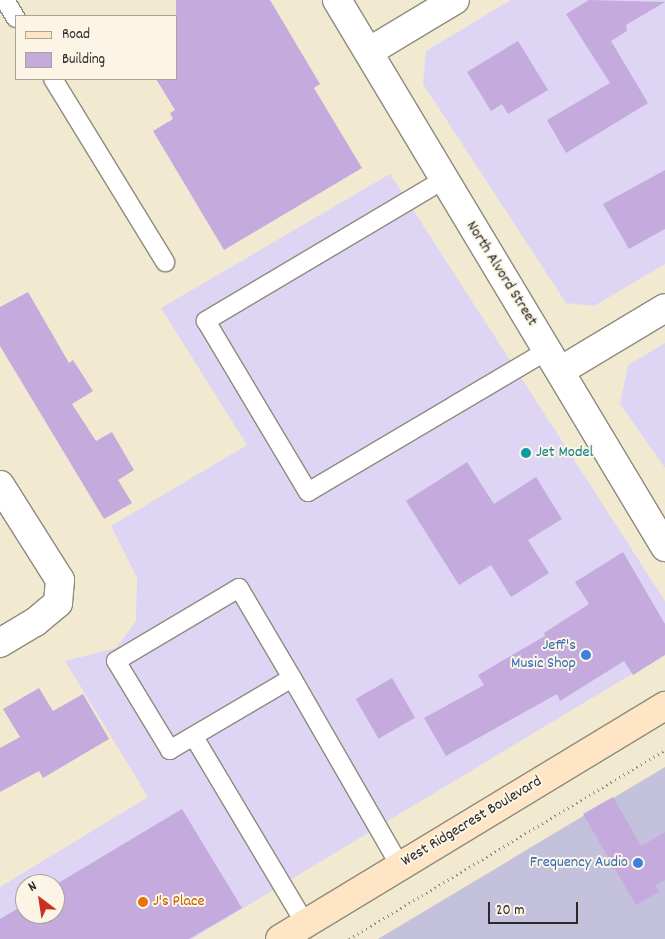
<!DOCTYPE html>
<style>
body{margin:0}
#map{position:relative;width:665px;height:939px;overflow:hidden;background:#f1ead0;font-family:Dekko,sans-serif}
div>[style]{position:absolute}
.built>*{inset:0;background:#ded5f5}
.industrial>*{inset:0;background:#c3c1db}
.building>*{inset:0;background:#c5aade;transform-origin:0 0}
.path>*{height:3px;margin-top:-1.5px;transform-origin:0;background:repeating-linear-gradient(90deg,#8e8a7e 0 1px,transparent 0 5px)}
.roads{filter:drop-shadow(1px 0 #8e8a7e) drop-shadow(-1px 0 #8e8a7e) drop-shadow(0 1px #8e8a7e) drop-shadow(0 -1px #8e8a7e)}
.lane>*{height:18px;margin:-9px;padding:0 9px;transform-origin:9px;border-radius:9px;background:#fff}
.street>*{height:28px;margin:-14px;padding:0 14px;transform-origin:14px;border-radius:14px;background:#fff}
.secondary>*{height:28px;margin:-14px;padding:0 14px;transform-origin:14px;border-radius:14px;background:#fde5c5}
.dots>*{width:14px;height:14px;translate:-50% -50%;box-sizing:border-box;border:2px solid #fcf5e5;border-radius:50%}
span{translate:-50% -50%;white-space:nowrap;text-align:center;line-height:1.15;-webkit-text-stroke:4px #fcf5e5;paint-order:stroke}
.street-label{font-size:16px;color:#2b2b2b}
.culture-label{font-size:16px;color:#0d838f}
.left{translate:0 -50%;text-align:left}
.shop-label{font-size:16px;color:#366cbe}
.right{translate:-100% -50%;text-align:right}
.food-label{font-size:16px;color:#c56008}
.legend{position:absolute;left:15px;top:15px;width:162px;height:65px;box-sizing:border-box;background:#fcf5e5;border:1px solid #a8a49b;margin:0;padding:6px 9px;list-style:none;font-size:15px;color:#2b2b2b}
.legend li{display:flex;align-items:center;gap:10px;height:25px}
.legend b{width:25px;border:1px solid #a8a49b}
.north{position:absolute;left:15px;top:874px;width:50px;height:50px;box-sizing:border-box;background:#fcf5e5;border:1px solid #a8a49b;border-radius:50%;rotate:329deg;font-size:14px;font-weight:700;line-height:20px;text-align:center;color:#2b2b2b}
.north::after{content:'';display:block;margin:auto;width:18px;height:22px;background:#c8321e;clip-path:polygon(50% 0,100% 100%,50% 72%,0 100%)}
.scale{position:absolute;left:488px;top:902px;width:90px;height:22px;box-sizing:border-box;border:2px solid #2b2b2b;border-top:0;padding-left:6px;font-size:15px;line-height:18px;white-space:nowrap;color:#2b2b2b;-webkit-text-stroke:4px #fcf5e5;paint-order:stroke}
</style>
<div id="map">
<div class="built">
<div style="clip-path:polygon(511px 0,665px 0,665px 264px,594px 306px,566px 303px,423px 84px,426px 51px)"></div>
<div style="clip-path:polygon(evenodd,390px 174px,665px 601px,665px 654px,192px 939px,0 939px,0 887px,148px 797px,65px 661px,116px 648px,136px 621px,137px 578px,111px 526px,247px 445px,161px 308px,390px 174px,25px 884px,55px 884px,55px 914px,25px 914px,25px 884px)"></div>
<div style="clip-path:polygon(665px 343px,665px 468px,620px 404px,628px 365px)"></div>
</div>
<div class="industrial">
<div style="clip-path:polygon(665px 767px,665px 939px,378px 939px)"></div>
</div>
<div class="building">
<div style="clip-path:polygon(176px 0,270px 0,320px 84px,314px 88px,362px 168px,224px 250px,153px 131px,173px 119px,170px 113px,175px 110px,156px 79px,176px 79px)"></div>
<div style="clip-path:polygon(589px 0,665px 2px,626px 25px,627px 31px,611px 41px,648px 103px,566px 153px,547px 120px,610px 83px,566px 14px)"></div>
<div style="clip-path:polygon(518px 41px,548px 90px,508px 114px,502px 104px,491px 111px,467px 72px)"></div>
<div style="clip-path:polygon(665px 170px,665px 229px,629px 249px,603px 204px)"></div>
<div style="clip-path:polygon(28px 292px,69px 363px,73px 360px,93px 391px,72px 404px,96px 441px,112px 432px,134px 470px,118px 480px,132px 503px,104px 519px,0 346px,0 307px)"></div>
<div style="clip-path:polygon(467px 462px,494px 504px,536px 477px,562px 519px,528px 540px,549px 573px,511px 597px,491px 565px,459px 585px,406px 501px)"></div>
<div style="clip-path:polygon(623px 552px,665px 624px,665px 655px,633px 675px,624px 661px,560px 701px,557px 694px,446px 756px,424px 718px,484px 685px,478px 675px,545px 636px,544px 633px,589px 604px,575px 582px)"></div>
<div style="left:392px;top:678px;width:46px;height:42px;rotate:60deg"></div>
<div style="clip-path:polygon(39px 688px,53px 711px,83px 694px,109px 739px,43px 778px,39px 771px,0 792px,0 748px,20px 737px,3px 709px)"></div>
<div style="clip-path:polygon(613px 797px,641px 846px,665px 832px,665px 880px,655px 886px,659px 892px,636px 905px,583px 814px)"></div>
<div style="clip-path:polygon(182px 809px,242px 908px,189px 939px,0 939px,0 919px,25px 904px,25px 914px,55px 914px,55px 885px)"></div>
</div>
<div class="path">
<div style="left:349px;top:939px;width:368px;rotate:-30.9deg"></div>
</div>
<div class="roads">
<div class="lane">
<div style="left:5px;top:0;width:21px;rotate:59deg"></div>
<div style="left:53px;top:79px;width:215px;rotate:58.5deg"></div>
<div style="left:443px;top:180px;width:276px;rotate:149.3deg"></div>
<div style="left:206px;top:321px;width:199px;rotate:59.2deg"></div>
<div style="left:308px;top:492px;width:279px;rotate:-30.6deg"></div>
<div style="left:292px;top:678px;width:142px;rotate:149.5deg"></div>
<div style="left:170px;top:750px;width:104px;rotate:-121.2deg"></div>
<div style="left:116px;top:661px;width:143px;rotate:-30.7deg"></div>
<div style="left:239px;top:588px;width:104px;rotate:59.5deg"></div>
<div style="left:292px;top:678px;width:217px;rotate:60.1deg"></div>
<div style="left:194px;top:737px;width:217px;rotate:59.2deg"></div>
</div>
<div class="street">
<div style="left:337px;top:0;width:638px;rotate:59.05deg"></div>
<div style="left:370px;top:51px;width:99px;rotate:-31deg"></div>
<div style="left:560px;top:371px;width:122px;rotate:-31deg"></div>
<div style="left:0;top:485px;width:112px;rotate:57.7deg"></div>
<div style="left:60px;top:580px;width:23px;rotate:95deg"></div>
<div style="left:58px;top:603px;width:30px;rotate:140deg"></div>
<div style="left:35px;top:622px;width:41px;rotate:149deg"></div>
</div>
<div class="secondary">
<div style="left:280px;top:939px;width:450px;rotate:-31.2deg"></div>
</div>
</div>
<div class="dots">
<div style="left:526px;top:453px;background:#0f9aa8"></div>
<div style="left:586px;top:655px;background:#3f7fe0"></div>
<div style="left:638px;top:863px;background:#3f7fe0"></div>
<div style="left:143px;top:902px;background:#e8710a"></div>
</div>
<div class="street-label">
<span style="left:501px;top:274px;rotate:58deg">North Alvord Street</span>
<span style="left:472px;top:822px;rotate:-31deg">West Ridgecrest Boulevard</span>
</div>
<div class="culture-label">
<span class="left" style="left:536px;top:453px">Jet Model</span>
</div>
<div class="shop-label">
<span class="right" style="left:576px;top:655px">Jeff's<br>Music Shop</span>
<span class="right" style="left:628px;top:863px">Frequency Audio</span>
</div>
<div class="food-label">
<span class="left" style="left:153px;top:902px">J's Place</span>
</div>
<ul class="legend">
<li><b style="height:6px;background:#fde5c5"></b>Road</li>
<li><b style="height:14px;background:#c5aade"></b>Building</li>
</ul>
<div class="north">N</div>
<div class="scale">20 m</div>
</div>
